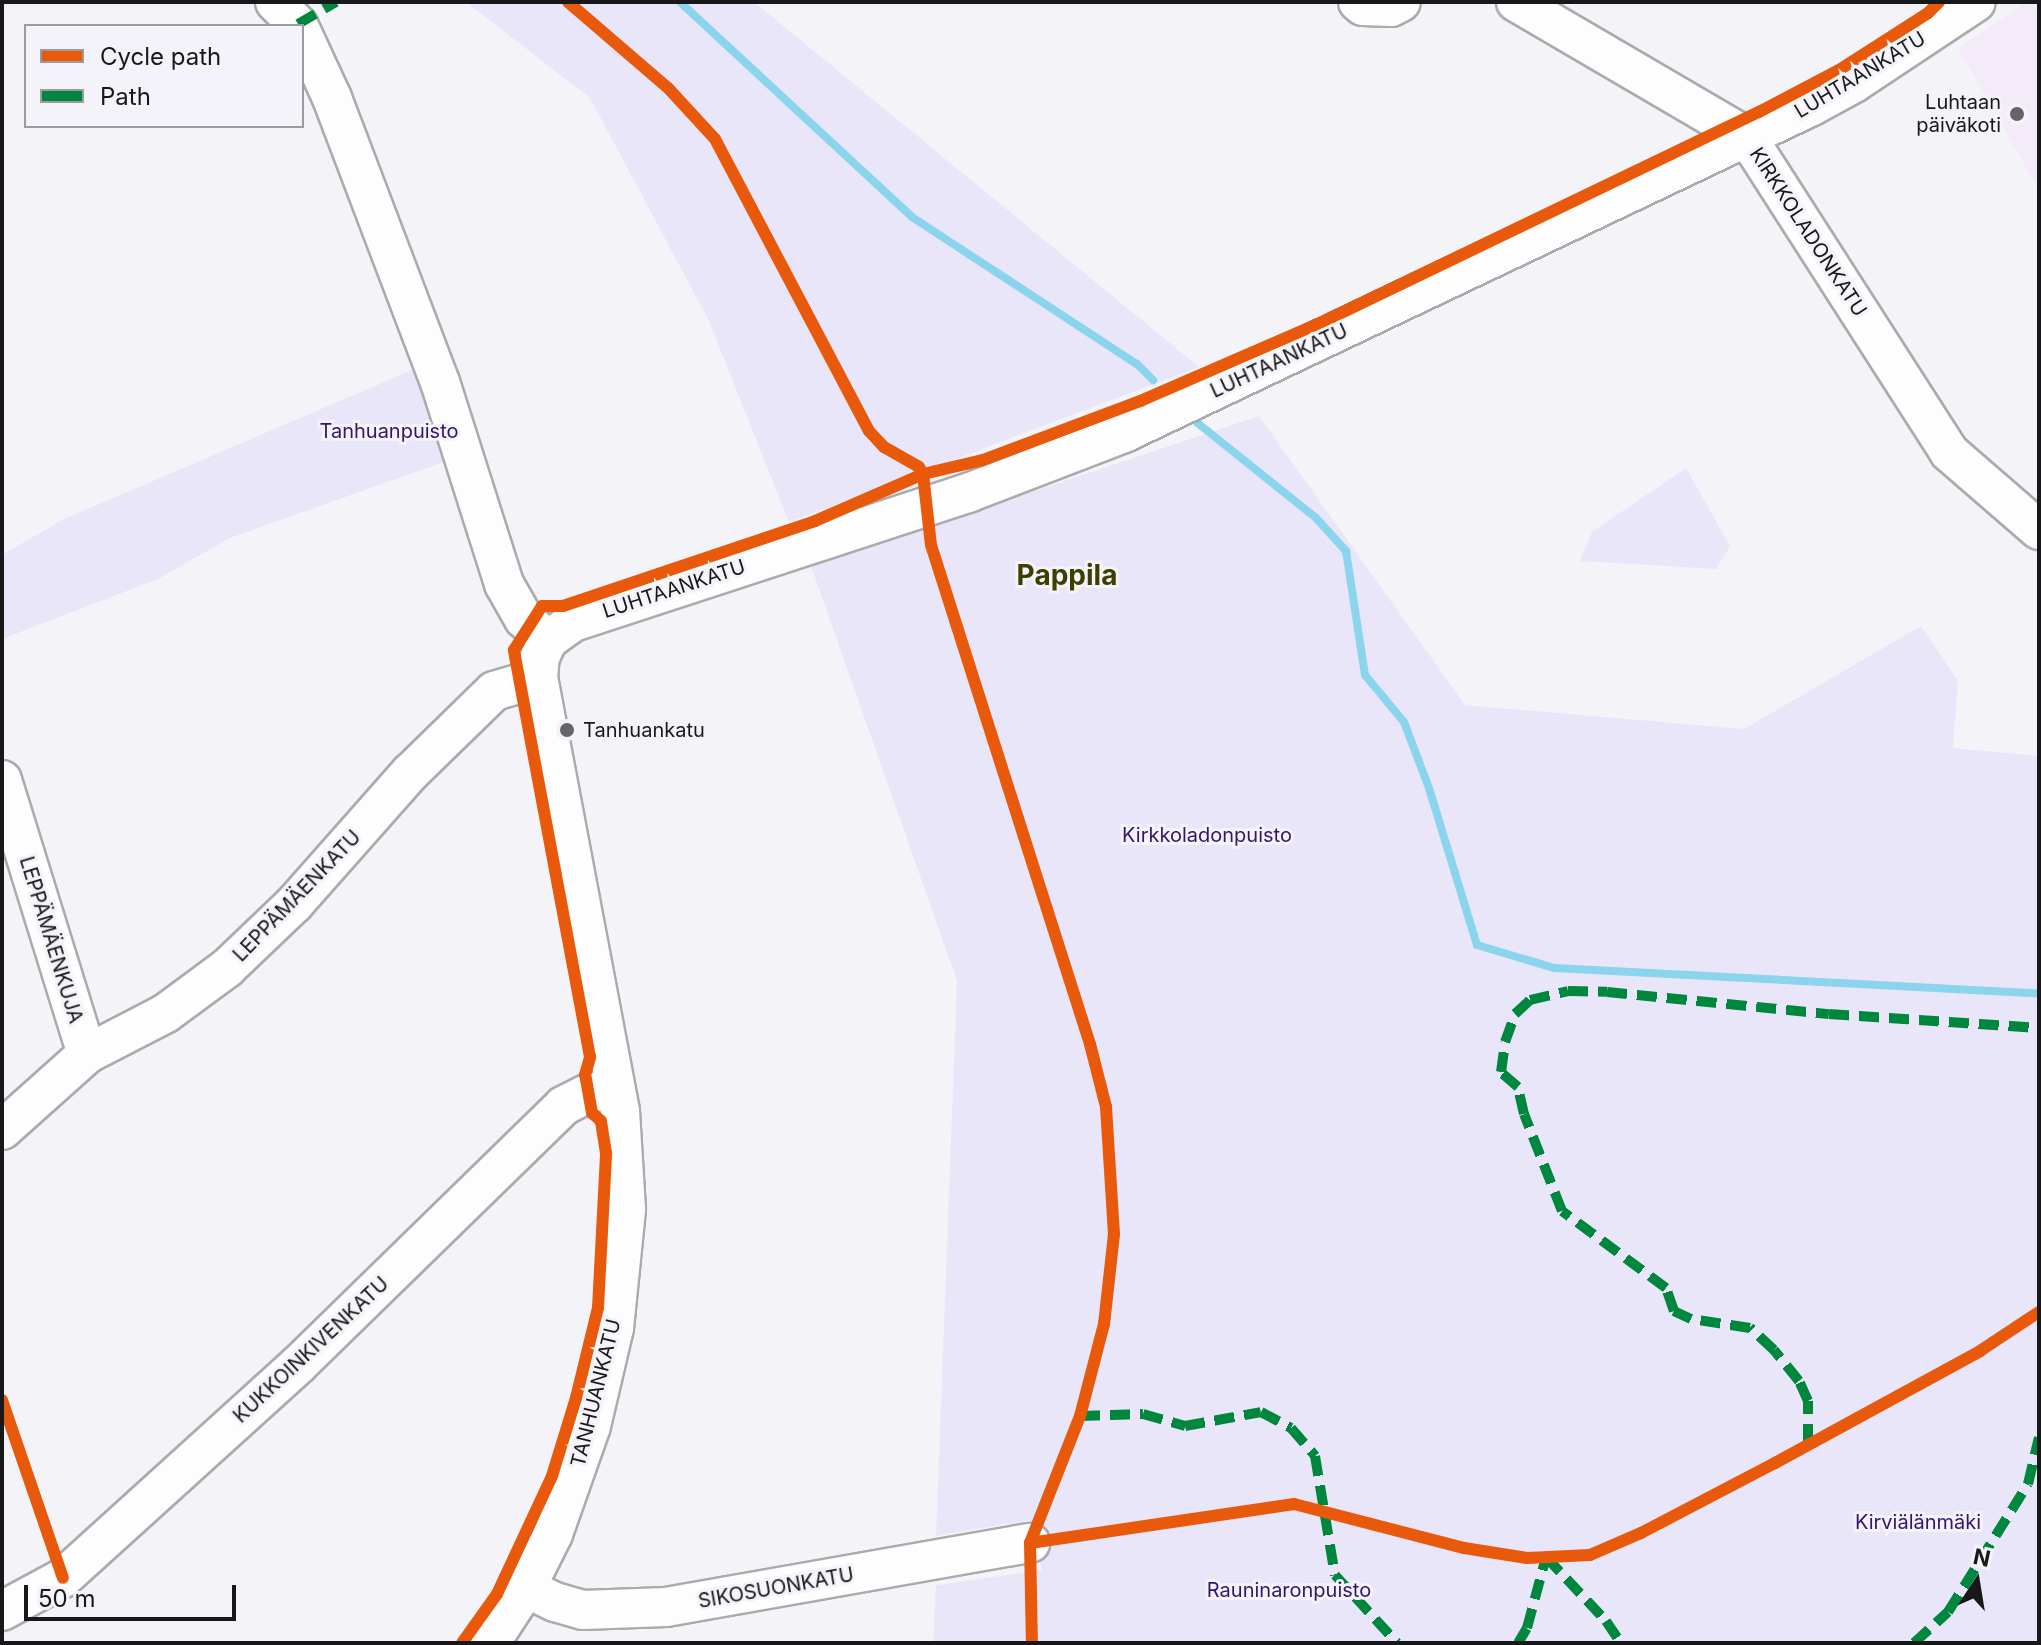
<!DOCTYPE html>
<meta charset="utf-8">
<style>
body{margin:0}
#map{position:relative;width:2041px;height:1645px;overflow:hidden;background:#f4f4f8;font-family:Inter,sans-serif}
div>[style]{position:absolute}
.education>*{inset:0;background:#f3ebf7}
.green>*{inset:0;background:#e9e6fa}
.stream>*{height:8px;margin:-4px;padding:0 4px;transform-origin:4px;border-radius:4px;background:#8bd4ed}
.roads{filter:drop-shadow(2px 0 #ababad) drop-shadow(-2px 0 #ababad) drop-shadow(0 2px #ababad) drop-shadow(0 -2px #ababad)}
.minor>*{height:38px;margin:-19px;padding:0 19px;transform-origin:19px;border-radius:19px;background:#fdfdfe}
.quiet>*{height:10px;margin-top:-5px;transform-origin:0;background:repeating-linear-gradient(90deg,#00873e 0 20px,transparent 0 30px)}
.cycleway>*{height:12px;margin:-6px;padding:0 6px;transform-origin:6px;border-radius:6px;background:#e8590c}
.dots>*{width:22px;height:22px;translate:-50% -50%;box-sizing:border-box;border:4px solid #f3f3f9;border-radius:50%}
span{translate:-50% -50%;white-space:nowrap;text-align:center;line-height:1.15;-webkit-text-stroke:6px #f3f3f9;paint-order:stroke}
.street-label{font-size:20px;color:#18181a}
.poi-label{font-size:20px;color:#18181a}
.right{translate:-100% -50%;text-align:right}
.left{translate:0 -50%;text-align:left}
.park-label{font-size:20px;color:#35166b}
.district-label{font-size:28px;color:#3d3f00;font-weight:700}
.frame{position:absolute;inset:0;border:4px solid #18181a;pointer-events:none}
.legend{position:absolute;left:24px;top:24px;width:280px;height:104px;box-sizing:border-box;background:#f3f3f9;border:2px solid #9b9ba0;margin:0;padding:10px 14px;list-style:none;font-size:24px;color:#18181a}
.legend li{display:flex;align-items:center;gap:16px;height:40px}
.legend b{width:40px;border:2px solid #9b9ba0}
.north{position:absolute;left:1937px;top:1541px;width:80px;height:80px;-webkit-text-stroke:6px #f3f3f9;paint-order:stroke;rotate:12deg;font-size:22px;font-weight:700;line-height:32px;text-align:center;color:#18181a}
.north::after{content:'';display:block;margin:auto;width:28px;height:36px;background:#18181a;clip-path:polygon(50% 0,100% 100%,50% 72%,0 100%)}
.scale{position:absolute;left:24px;top:1585px;width:212px;height:36px;box-sizing:border-box;border:4px solid #18181a;border-top:0;padding-left:10px;font-size:24px;line-height:28px;white-space:nowrap;color:#18181a;-webkit-text-stroke:6px #f3f3f9;paint-order:stroke}
</style>
<div id="map">
<div class="education">
<div style="clip-path:polygon(2025px 2px,2039px 2px,2039px 190px,1958px 48px)"></div>
</div>
<div class="green">
<div style="clip-path:polygon(466px 2px,754px 2px,1199px 367px,789px 522px,709px 321px,590px 98px)"></div>
<div style="clip-path:polygon(417px 368px,455px 458px,230px 538px,158px 579px,2px 639px,2px 555px,62px 520px)"></div>
<div style="clip-path:polygon(1259px 416px,1465px 705px,1744px 729px,1921px 626px,1958px 681px,1953px 748px,2039px 756px,2039px 1643px,933px 1643px,936px 1585px,1042px 1570px,1030px 1520px,936px 1536px,957px 981px,811px 566px)"></div>
<div style="clip-path:polygon(1686px 468px,1730px 546px,1716px 569px,1580px 561px,1592px 532px)"></div>
</div>
<div class="stream">
<div style="left:680px;top:2px;width:316px;rotate:42.8deg"></div>
<div style="left:912px;top:217px;width:269px;rotate:33.2deg"></div>
<div style="left:1137px;top:364px;width:23px;rotate:45deg"></div>
<div style="left:1195px;top:421px;width:155px;rotate:38.7deg"></div>
<div style="left:1316px;top:518px;width:45px;rotate:47.7deg"></div>
<div style="left:1346px;top:551px;width:125px;rotate:81.3deg"></div>
<div style="left:1365px;top:675px;width:61px;rotate:50.3deg"></div>
<div style="left:1404px;top:722px;width:71px;rotate:69.3deg"></div>
<div style="left:1429px;top:788px;width:164px;rotate:73deg"></div>
<div style="left:1477px;top:945px;width:80px;rotate:16.6deg"></div>
<div style="left:1554px;top:968px;width:486px;rotate:3deg"></div>
</div>
<div class="roads">
<div class="minor">
<div style="left:275px;top:2px;width:34px;rotate:45deg"></div>
<div style="left:1358px;top:2px;width:6px;rotate:39deg"></div>
<div style="left:1363px;top:6px;width:28px;rotate:2deg"></div>
<div style="left:1391px;top:7px;width:11px;rotate:-27deg"></div>
<div style="left:1516px;top:2px;width:268px;rotate:30.3deg"></div>
<div style="left:1747px;top:137px;width:374px;rotate:57.3deg"></div>
<div style="left:1949px;top:452px;width:119px;rotate:40.9deg"></div>
<div style="left:302px;top:33px;width:72px;rotate:65.2deg"></div>
<div style="left:332px;top:98px;width:304px;rotate:69.2deg"></div>
<div style="left:440px;top:382px;width:212px;rotate:72.4deg"></div>
<div style="left:504px;top:584px;width:40px;rotate:60.3deg"></div>
<div style="left:524px;top:619px;width:32px;rotate:41deg"></div>
<div style="left:2px;top:780px;width:287px;rotate:72.8deg"></div>
<div style="left:2px;top:1130px;width:114px;rotate:-41.8deg"></div>
<div style="left:87px;top:1054px;width:89px;rotate:-27.4deg"></div>
<div style="left:166px;top:1013px;width:76px;rotate:-36.4deg"></div>
<div style="left:227px;top:968px;width:93px;rotate:-43.7deg"></div>
<div style="left:294px;top:904px;width:175px;rotate:-48.5deg"></div>
<div style="left:410px;top:773px;width:117px;rotate:-44.3deg"></div>
<div style="left:494px;top:691px;width:46px;rotate:-16.5deg"></div>
<div style="left:526px;top:1588px;width:32px;rotate:26deg"></div>
<div style="left:555px;top:1602px;width:29px;rotate:16deg"></div>
<div style="left:583px;top:1610px;width:83px;rotate:-2.1deg"></div>
<div style="left:666px;top:1607px;width:370px;rotate:-10deg"></div>
<div style="left:2px;top:1611px;width:69px;rotate:-28.4deg"></div>
<div style="left:63px;top:1578px;width:317px;rotate:-42.2deg"></div>
<div style="left:298px;top:1365px;width:371px;rotate:-44.3deg"></div>
<div style="left:563px;top:1106px;width:29px;rotate:-27deg"></div>
<div style="left:589px;top:1093px;width:26px;rotate:-9deg"></div>
<div style="left:490px;top:1643px;width:66px;rotate:-56.8deg"></div>
<div style="left:526px;top:1588px;width:60px;rotate:-63.4deg"></div>
<div style="left:553px;top:1534px;width:114px;rotate:-70.6deg"></div>
<div style="left:591px;top:1426px;width:101px;rotate:-76.8deg"></div>
<div style="left:614px;top:1328px;width:120px;rotate:-84.2deg"></div>
<div style="left:626px;top:1209px;width:98px;rotate:-93.5deg"></div>
<div style="left:620px;top:1111px;width:441px;rotate:-100.7deg"></div>
<div style="left:538px;top:678px;width:21px;rotate:-85deg"></div>
<div style="left:540px;top:657px;width:19px;rotate:-65deg"></div>
<div style="left:548px;top:640px;width:31px;rotate:-36deg"></div>
<div style="left:573px;top:622px;width:416px;rotate:-18.1deg"></div>
<div style="left:968px;top:493px;width:167px;rotate:-21deg"></div>
<div style="left:1124px;top:433px;width:760px;rotate:-25.42deg"></div>
<div style="left:1810px;top:107px;width:50px;rotate:-28.6deg"></div>
<div style="left:1854px;top:83px;width:146px;rotate:-33.6deg"></div>
</div>
</div>
<div class="quiet">
<div style="left:298px;top:24px;width:44px;rotate:-30.1deg"></div>
<div style="left:1080px;top:1416px;width:63px;rotate:-1.8deg"></div>
<div style="left:1143px;top:1414px;width:44px;rotate:15.9deg"></div>
<div style="left:1185px;top:1426px;width:77px;rotate:-10.4deg"></div>
<div style="left:1261px;top:1412px;width:34px;rotate:28deg"></div>
<div style="left:1291px;top:1428px;width:37px;rotate:49deg"></div>
<div style="left:1315px;top:1456px;width:121px;rotate:80.5deg"></div>
<div style="left:1335px;top:1575px;width:92px;rotate:47.6deg"></div>
<div style="left:1808px;top:1444px;width:43px;rotate:-90deg"></div>
<div style="left:1808px;top:1401px;width:22px;rotate:-114deg"></div>
<div style="left:1799px;top:1381px;width:40px;rotate:-129deg"></div>
<div style="left:1774px;top:1350px;width:33px;rotate:-137deg"></div>
<div style="left:1750px;top:1328px;width:60px;rotate:-171.3deg"></div>
<div style="left:1691px;top:1319px;width:19px;rotate:-155deg"></div>
<div style="left:1674px;top:1311px;width:24px;rotate:-109deg"></div>
<div style="left:1666px;top:1288px;width:129px;rotate:-143.5deg"></div>
<div style="left:1562px;top:1211px;width:104px;rotate:-111.4deg"></div>
<div style="left:1524px;top:1114px;width:28px;rotate:-103deg"></div>
<div style="left:1518px;top:1087px;width:23px;rotate:-139deg"></div>
<div style="left:1501px;top:1072px;width:30px;rotate:-82deg"></div>
<div style="left:1505px;top:1042px;width:30px;rotate:-70deg"></div>
<div style="left:1515px;top:1014px;width:21px;rotate:-43deg"></div>
<div style="left:1530px;top:1000px;width:39px;rotate:-13deg"></div>
<div style="left:1568px;top:991px;width:39px;rotate:1deg"></div>
<div style="left:1607px;top:992px;width:223px;rotate:5.7deg"></div>
<div style="left:1829px;top:1014px;width:210px;rotate:3.8deg"></div>
<div style="left:1546px;top:1557px;width:88px;rotate:46.8deg"></div>
<div style="left:1606px;top:1621px;width:27px;rotate:56deg"></div>
<div style="left:1518px;top:1643px;width:17px;rotate:-59deg"></div>
<div style="left:1527px;top:1628px;width:73px;rotate:-75deg"></div>
<div style="left:1914px;top:1643px;width:46px;rotate:-42.4deg"></div>
<div style="left:1948px;top:1612px;width:151px;rotate:-58deg"></div>
<div style="left:2028px;top:1484px;width:48px;rotate:-76.8deg"></div>
</div>
<div class="cycleway">
<div style="left:568px;top:2px;width:133px;rotate:40.7deg"></div>
<div style="left:669px;top:89px;width:68px;rotate:47.4deg"></div>
<div style="left:715px;top:139px;width:330px;rotate:62.2deg"></div>
<div style="left:869px;top:431px;width:22px;rotate:47deg"></div>
<div style="left:884px;top:447px;width:40px;rotate:29.7deg"></div>
<div style="left:919px;top:467px;width:8px;rotate:60deg"></div>
<div style="left:923px;top:474px;width:71px;rotate:83.6deg"></div>
<div style="left:931px;top:545px;width:524px;rotate:72.33deg"></div>
<div style="left:1090px;top:1044px;width:65px;rotate:75.7deg"></div>
<div style="left:1106px;top:1107px;width:127px;rotate:86.4deg"></div>
<div style="left:1114px;top:1234px;width:91px;rotate:96.3deg"></div>
<div style="left:1104px;top:1324px;width:95px;rotate:104.6deg"></div>
<div style="left:1080px;top:1416px;width:136px;rotate:111.5deg"></div>
<div style="left:1030px;top:1543px;width:100px;rotate:88.9deg"></div>
<div style="left:2px;top:1400px;width:188px;rotate:71.1deg"></div>
<div style="left:1030px;top:1543px;width:267px;rotate:-8.4deg"></div>
<div style="left:1294px;top:1504px;width:176px;rotate:14.5deg"></div>
<div style="left:1464px;top:1548px;width:64px;rotate:9deg"></div>
<div style="left:1527px;top:1558px;width:63px;rotate:-2.7deg"></div>
<div style="left:1590px;top:1555px;width:56px;rotate:-23.3deg"></div>
<div style="left:1641px;top:1533px;width:151px;rotate:-27.6deg"></div>
<div style="left:1775px;top:1463px;width:234px;rotate:-28.6deg"></div>
<div style="left:1980px;top:1351px;width:71px;rotate:-33.5deg"></div>
<div style="left:462px;top:1643px;width:60px;rotate:-54.5deg"></div>
<div style="left:497px;top:1594px;width:130px;rotate:-65deg"></div>
<div style="left:552px;top:1476px;width:82px;rotate:-72.9deg"></div>
<div style="left:576px;top:1398px;width:93px;rotate:-76.3deg"></div>
<div style="left:598px;top:1308px;width:155px;rotate:-87deg"></div>
<div style="left:606px;top:1153px;width:32px;rotate:-99deg"></div>
<div style="left:601px;top:1121px;width:12px;rotate:-138deg"></div>
<div style="left:592px;top:1113px;width:39px;rotate:-100deg"></div>
<div style="left:585px;top:1075px;width:19px;rotate:-74deg"></div>
<div style="left:590px;top:1057px;width:414px;rotate:-100.6deg"></div>
<div style="left:514px;top:650px;width:52px;rotate:-57.5deg"></div>
<div style="left:542px;top:606px;width:21px"></div>
<div style="left:563px;top:606px;width:266px;rotate:-18.6deg"></div>
<div style="left:815px;top:521px;width:118px;rotate:-23.5deg"></div>
<div style="left:923px;top:474px;width:62px;rotate:-13.1deg"></div>
<div style="left:983px;top:460px;width:168px;rotate:-20.6deg"></div>
<div style="left:1140px;top:401px;width:192px;rotate:-23.4deg"></div>
<div style="left:1316px;top:325px;width:492px;rotate:-25.7deg"></div>
<div style="left:1759px;top:112px;width:90px;rotate:-27.7deg"></div>
<div style="left:1839px;top:70px;width:106px;rotate:-32.6deg"></div>
<div style="left:1928px;top:13px;width:16px;rotate:-45deg"></div>
</div>
<div class="dots">
<div style="left:2017px;top:114px;background:#656568"></div>
<div style="left:567px;top:730px;background:#656568"></div>
</div>
<div class="street-label">
<span style="left:1860px;top:75px;rotate:-31deg">LUHTAANKATU</span>
<span style="left:1808px;top:232px;rotate:57deg">KIRKKOLADONKATU</span>
<span style="left:1279px;top:361px;rotate:-25deg">LUHTAANKATU</span>
<span style="left:674px;top:589px;rotate:-18deg">LUHTAANKATU</span>
<span style="left:297px;top:896px;rotate:-46deg">LEPPÄMÄENKATU</span>
<span style="left:51px;top:940px;rotate:73deg">LEPPÄMÄENKUJA</span>
<span style="left:311px;top:1350px;rotate:-43deg">KUKKOINKIVENKATU</span>
<span style="left:596px;top:1393px;rotate:-76deg">TANHUANKATU</span>
<span style="left:776px;top:1588px;rotate:-10deg">SIKOSUONKATU</span>
</div>
<div class="poi-label">
<span class="right" style="left:2001px;top:114px">Luhtaan<br>päiväkoti</span>
<span class="left" style="left:583px;top:730px">Tanhuankatu</span>
</div>
<div class="park-label">
<span style="left:389px;top:431px">Tanhuanpuisto</span>
<span style="left:1207px;top:835px">Kirkkoladonpuisto</span>
<span style="left:1918px;top:1522px">Kirviälänmäki</span>
<span style="left:1289px;top:1590px">Rauninaronpuisto</span>
</div>
<div class="district-label">
<span style="left:1067px;top:575px">Pappila</span>
</div>
<div class="frame"></div>
<ul class="legend">
<li><b style="height:10px;background:#e8590c"></b>Cycle path</li>
<li><b style="height:10px;background:#00873e"></b>Path</li>
</ul>
<div class="north">N</div>
<div class="scale">50 m</div>
</div>
